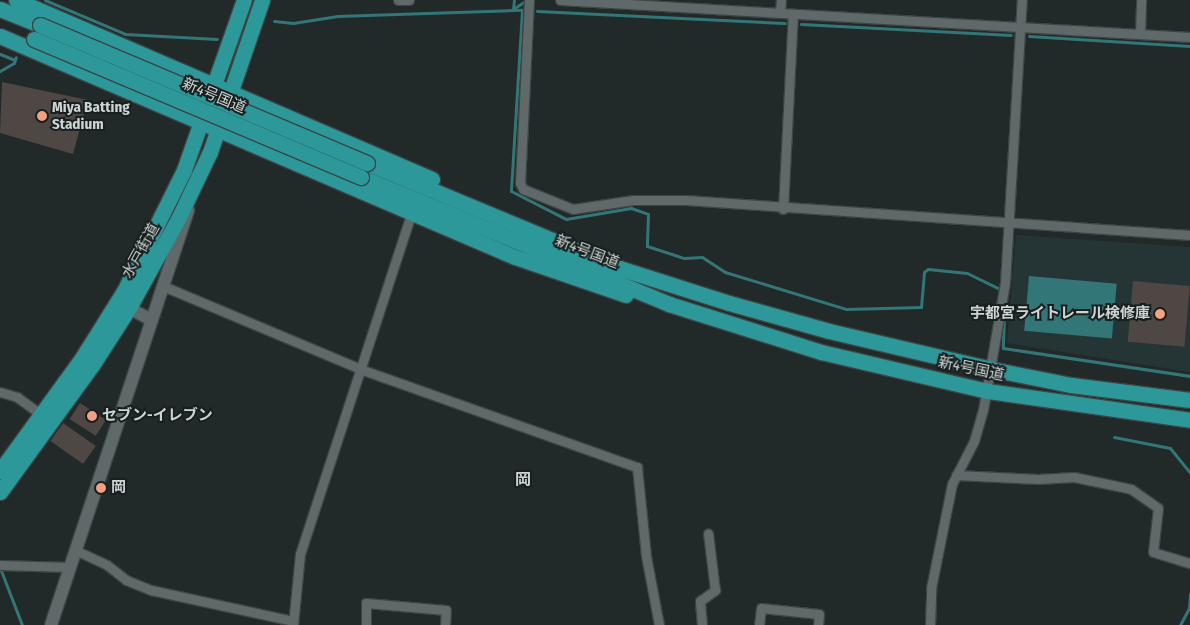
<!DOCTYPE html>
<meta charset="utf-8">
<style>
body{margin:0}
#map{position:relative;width:1190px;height:625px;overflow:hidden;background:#212929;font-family:"Fira Sans Condensed","Noto Sans JP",sans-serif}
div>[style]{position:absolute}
.built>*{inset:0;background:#253535}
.water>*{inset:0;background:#337678;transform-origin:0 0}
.stream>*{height:3px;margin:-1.5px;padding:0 1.5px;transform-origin:1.5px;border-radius:1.5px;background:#337678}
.building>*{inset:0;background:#4e4744;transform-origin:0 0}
.roads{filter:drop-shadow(1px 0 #3d4444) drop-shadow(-1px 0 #3d4444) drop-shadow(0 1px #3d4444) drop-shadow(0 -1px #3d4444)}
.street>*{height:9px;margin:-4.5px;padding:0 4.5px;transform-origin:4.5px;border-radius:4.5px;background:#5f6969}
.secondary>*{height:12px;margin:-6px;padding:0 6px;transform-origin:6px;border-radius:6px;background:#5f6969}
.highway>*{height:15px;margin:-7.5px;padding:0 7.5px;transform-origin:7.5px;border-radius:7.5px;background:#2c989a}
.bridges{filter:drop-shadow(1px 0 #3d4444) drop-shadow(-1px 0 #3d4444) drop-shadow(0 1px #3d4444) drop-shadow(0 -1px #3d4444)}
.highway-bridge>*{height:15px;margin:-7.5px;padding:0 7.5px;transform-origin:7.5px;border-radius:7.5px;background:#2c989a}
.dots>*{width:14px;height:14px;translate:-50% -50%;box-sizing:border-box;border:2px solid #171f1f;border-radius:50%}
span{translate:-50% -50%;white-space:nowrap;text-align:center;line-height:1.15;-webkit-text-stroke:4px #171f1f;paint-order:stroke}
.street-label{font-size:15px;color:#ced4d4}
.poi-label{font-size:15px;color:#ced4d4;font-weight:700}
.left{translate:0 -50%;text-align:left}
.right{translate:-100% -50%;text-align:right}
.neighbourhood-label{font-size:16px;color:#ced4d4;font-weight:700}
</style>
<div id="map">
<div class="built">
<div style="clip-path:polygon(1016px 235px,1190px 247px,1190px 372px,1007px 343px)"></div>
</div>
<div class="water">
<div style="left:1029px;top:276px;width:88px;height:55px;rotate:5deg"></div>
</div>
<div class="stream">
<div style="left:45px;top:0;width:87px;rotate:23deg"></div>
<div style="left:125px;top:34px;width:92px;rotate:3.1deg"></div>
<div style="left:513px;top:9px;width:17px;rotate:-33deg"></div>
<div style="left:513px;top:9px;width:9px;rotate:-84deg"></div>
<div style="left:522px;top:10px;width:181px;rotate:93.5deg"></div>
<div style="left:511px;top:191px;width:62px;rotate:27deg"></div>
<div style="left:566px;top:219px;width:66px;rotate:-9.6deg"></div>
<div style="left:631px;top:208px;width:18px;rotate:19deg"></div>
<div style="left:648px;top:214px;width:32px;rotate:92deg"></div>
<div style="left:647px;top:246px;width:39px;rotate:18deg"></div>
<div style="left:684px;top:258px;width:18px;rotate:-3deg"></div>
<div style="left:702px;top:257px;width:27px;rotate:33deg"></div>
<div style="left:725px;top:272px;width:127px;rotate:17deg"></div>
<div style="left:846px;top:309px;width:75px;rotate:-1.5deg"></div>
<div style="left:921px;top:307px;width:35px;rotate:-85deg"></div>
<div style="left:924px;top:272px;width:5px;rotate:-37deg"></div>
<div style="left:928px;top:269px;width:39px;rotate:6deg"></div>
<div style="left:967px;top:273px;width:39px;rotate:26deg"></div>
<div style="left:537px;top:11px;width:248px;rotate:2.8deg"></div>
<div style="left:274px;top:21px;width:19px;rotate:6deg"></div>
<div style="left:293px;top:23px;width:45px;rotate:-9deg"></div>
<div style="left:337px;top:16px;width:185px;rotate:-1.9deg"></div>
<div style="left:801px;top:24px;width:210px;rotate:3deg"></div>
<div style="left:1029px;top:36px;width:161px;rotate:3.6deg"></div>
<div style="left:0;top:54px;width:16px;rotate:22deg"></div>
<div style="left:0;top:71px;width:16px;rotate:-30deg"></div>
<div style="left:14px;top:63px;width:6px;rotate:-72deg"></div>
<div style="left:1004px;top:315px;width:33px;rotate:92deg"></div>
<div style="left:1003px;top:348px;width:189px;rotate:8.5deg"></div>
<div style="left:1114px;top:437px;width:57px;rotate:11.1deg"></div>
<div style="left:1170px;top:448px;width:32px;rotate:51deg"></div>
<div style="left:0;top:568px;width:61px;rotate:68.9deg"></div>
<div style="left:1180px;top:625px;width:19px;rotate:-62deg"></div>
<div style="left:1189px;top:608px;width:14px;rotate:-86deg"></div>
</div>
<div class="building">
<div style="clip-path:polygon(2px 82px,88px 100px,73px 154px,0 133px)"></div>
<div style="left:1133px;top:281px;width:57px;height:61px;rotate:5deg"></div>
<div style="left:80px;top:403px;width:31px;height:19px;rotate:33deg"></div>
<div style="left:63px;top:423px;width:40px;height:22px;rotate:35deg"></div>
</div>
<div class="roads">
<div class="street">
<div style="left:398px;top:0;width:11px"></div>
<div style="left:529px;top:0;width:183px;rotate:92.8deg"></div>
<div style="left:520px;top:183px;width:7px;rotate:63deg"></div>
<div style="left:523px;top:189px;width:54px;rotate:21.8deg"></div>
<div style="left:573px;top:209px;width:61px;rotate:-8.5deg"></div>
<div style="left:633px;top:200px;width:53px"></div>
<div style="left:686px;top:200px;width:505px;rotate:3.97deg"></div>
<div style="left:560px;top:0;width:631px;rotate:3.36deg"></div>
<div style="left:780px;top:13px;width:13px;rotate:-86deg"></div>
<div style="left:1140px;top:34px;width:34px;rotate:-88deg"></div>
<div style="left:783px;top:209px;width:195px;rotate:-87.1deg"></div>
<div style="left:163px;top:286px;width:214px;rotate:22.8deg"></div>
<div style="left:360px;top:369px;width:294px;rotate:19.5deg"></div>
<div style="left:637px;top:467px;width:89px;rotate:84.2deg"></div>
<div style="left:646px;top:556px;width:70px;rotate:79.3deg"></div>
<div style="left:0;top:392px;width:18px;rotate:16deg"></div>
<div style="left:17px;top:397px;width:32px;rotate:36deg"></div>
<div style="left:956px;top:475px;width:82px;rotate:2.8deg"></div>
<div style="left:1038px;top:479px;width:36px;rotate:-3deg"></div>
<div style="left:1074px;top:477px;width:58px;rotate:11.9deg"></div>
<div style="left:1131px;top:489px;width:33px;rotate:35deg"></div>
<div style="left:1158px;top:508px;width:44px;rotate:96.5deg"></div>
<div style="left:1153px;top:552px;width:39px;rotate:17deg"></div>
<div style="left:75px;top:550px;width:35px;rotate:25deg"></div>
<div style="left:107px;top:565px;width:24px;rotate:38deg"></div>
<div style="left:126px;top:580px;width:27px;rotate:22deg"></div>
<div style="left:151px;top:590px;width:145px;rotate:12.3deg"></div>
<div style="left:0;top:565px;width:69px;rotate:1.7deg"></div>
<div style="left:293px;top:625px;width:71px;rotate:-84.4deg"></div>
<div style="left:300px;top:554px;width:358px;rotate:-71.9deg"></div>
<div style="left:366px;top:625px;width:22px;rotate:-90deg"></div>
<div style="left:366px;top:603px;width:80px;rotate:5deg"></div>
<div style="left:446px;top:610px;width:15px;rotate:94deg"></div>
<div style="left:702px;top:625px;width:24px;rotate:-95deg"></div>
<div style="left:700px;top:601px;width:19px;rotate:-36deg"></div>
<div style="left:715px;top:590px;width:57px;rotate:-97deg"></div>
<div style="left:759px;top:625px;width:17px;rotate:-83deg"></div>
<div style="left:761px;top:608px;width:58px;rotate:5.9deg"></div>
<div style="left:819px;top:614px;width:11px;rotate:95deg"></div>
<div style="left:930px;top:625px;width:37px;rotate:-88deg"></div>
<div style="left:931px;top:588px;width:106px;rotate:-78.6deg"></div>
<div style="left:952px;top:484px;width:48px;rotate:-62.9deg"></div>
<div style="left:974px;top:441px;width:32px;rotate:-74deg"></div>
<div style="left:983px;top:410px;width:129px;rotate:-80.2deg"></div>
<div style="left:1005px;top:283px;width:284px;rotate:-86.6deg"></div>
</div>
<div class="secondary">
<div style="left:127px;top:299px;width:9px;rotate:77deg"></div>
<div style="left:129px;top:308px;width:26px;rotate:28deg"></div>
<div style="left:51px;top:625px;width:437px;rotate:-71.7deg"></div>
</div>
<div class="highway">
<div style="left:16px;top:0;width:453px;rotate:23.3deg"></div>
<div style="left:0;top:9px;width:43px;rotate:21.8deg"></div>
<div style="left:0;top:36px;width:560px;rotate:23.23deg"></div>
<div style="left:515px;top:257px;width:117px;rotate:18.9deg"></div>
<div style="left:367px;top:163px;width:273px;rotate:22.6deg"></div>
<div style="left:619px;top:268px;width:115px;rotate:17.7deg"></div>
<div style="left:729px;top:303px;width:104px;rotate:15.6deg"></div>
<div style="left:829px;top:331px;width:166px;rotate:13.2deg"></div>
<div style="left:991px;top:369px;width:82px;rotate:11.3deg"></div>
<div style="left:1071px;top:385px;width:120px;rotate:7.2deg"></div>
<div style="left:361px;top:177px;width:333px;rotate:22.4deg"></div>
<div style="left:669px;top:304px;width:159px;rotate:17.5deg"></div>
<div style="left:821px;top:352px;width:171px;rotate:13.2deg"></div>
<div style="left:987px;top:391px;width:205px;rotate:8.1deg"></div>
<div style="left:0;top:471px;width:140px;rotate:-54deg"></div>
<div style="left:82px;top:358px;width:79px;rotate:-57.9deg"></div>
<div style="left:124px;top:291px;width:135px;rotate:-63.6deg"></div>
<div style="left:184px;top:170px;width:180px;rotate:-70.6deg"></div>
<div style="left:0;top:492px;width:158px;rotate:-54deg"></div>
<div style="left:93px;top:364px;width:67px;rotate:-57.3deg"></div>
<div style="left:129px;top:308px;width:102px;rotate:-61.2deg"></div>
<div style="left:178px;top:219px;width:74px;rotate:-64.5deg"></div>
<div style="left:210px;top:152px;width:161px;rotate:-71.1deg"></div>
</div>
</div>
<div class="bridges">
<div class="highway-bridge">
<div style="left:40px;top:25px;width:355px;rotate:22.9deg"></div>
<div style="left:34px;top:39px;width:355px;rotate:22.9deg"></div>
</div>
</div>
<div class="dots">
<div style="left:42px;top:116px;background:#f2a081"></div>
<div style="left:1160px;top:314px;background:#f2a081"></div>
<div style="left:92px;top:416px;background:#f2a081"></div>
<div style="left:101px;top:488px;background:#f2a081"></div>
</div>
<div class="street-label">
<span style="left:214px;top:96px;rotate:23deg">新4号国道</span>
<span style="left:141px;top:251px;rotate:-61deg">水戸街道</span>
<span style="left:587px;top:252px;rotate:21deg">新4号国道</span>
<span style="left:971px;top:369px;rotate:12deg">新4号国道</span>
</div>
<div class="poi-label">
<span class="left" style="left:52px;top:116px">Miya Batting<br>Stadium</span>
<span class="right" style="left:1150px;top:314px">宇都宮ライトレール検修庫</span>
<span class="left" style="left:102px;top:416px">セブン-イレブン</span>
<span class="left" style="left:111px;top:488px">岡</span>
</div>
<div class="neighbourhood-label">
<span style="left:523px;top:480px">岡</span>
</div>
</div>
